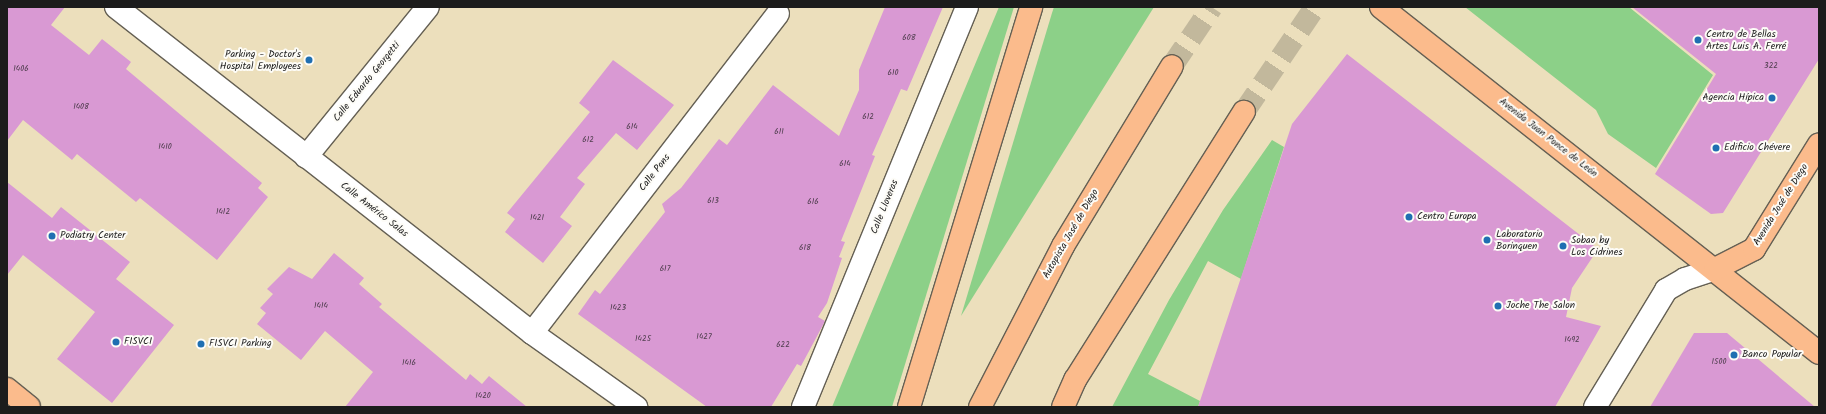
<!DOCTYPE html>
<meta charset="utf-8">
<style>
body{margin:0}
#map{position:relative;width:1826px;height:414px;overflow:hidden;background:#ecdfbc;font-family:Kalam,sans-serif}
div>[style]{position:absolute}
.green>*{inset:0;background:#8cd088}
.building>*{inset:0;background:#d999d3}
.highway-tunnel>*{height:22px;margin-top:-11px;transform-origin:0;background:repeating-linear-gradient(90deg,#c2b89c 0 22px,transparent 0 33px)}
.roads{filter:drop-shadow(1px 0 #656054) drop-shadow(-1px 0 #656054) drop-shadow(0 1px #656054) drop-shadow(0 -1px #656054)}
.minor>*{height:22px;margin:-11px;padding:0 11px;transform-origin:11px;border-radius:11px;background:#fff}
.major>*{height:22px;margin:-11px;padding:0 11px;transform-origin:11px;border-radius:11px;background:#fbbb8c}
.highway>*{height:22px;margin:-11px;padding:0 11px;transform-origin:11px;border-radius:11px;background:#fbbb8c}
.dots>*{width:11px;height:11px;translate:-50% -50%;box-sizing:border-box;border:2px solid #fdfcf7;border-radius:50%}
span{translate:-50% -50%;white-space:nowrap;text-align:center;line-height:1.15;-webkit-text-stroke:4px #fdfcf7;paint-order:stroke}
.number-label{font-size:8px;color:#4b3b4a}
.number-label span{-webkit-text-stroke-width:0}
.poi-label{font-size:10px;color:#1c1c1c}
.left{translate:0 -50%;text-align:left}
.right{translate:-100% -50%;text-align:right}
.street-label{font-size:10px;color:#1c1c1c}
.frame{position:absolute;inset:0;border:8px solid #1c1c1c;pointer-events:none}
</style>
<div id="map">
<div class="green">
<div style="clip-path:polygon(999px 7px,1014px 7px,892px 407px,832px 407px)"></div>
<div style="clip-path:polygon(1054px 7px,1154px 7px,961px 316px,1052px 13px)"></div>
<div style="clip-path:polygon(1465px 7px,1629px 7px,1713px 75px,1656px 168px,1608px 134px,1596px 110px)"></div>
<div style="clip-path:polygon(1272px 140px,1284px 147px,1241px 279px,1208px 261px,1148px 374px,1200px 401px,1198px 407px,1112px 407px,1169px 300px,1223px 210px)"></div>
</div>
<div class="building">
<div style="clip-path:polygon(7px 7px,65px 7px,51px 25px,89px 55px,102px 39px,131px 62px,126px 69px,262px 183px,258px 188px,268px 197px,217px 260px,140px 198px,136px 202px,77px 154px,72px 160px,23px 120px,7px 141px)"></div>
<div style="clip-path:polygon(885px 7px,943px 7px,907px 91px,901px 89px,872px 155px,875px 156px,841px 241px,845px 242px,839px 257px,842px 258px,827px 303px,818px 317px,825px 321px,823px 325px,801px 366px,797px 364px,771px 407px,707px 407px,578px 314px,595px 290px,600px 294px,665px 212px,662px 204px,681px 188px,719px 139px,727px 145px,773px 85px,839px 136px,859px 90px,859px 70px)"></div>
<div style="clip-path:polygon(1632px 7px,1819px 7px,1819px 59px,1723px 213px,1711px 214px,1655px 174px,1716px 74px)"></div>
<div style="clip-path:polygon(1347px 54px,1598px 249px,1572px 288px,1566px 317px,1601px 326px,1555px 407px,1198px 407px,1292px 124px)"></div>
<div style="clip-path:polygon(613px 60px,674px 105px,637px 150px,616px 133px,577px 178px,585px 184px,560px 217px,572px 226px,543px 263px,505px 232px,515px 219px,507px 213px,590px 112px,579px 103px)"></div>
<div style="clip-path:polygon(7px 182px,52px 218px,61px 207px,130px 262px,116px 279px,174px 325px,112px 403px,57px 359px,95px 312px,23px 255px,7px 275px)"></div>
<div style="clip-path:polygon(334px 253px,364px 278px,359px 284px,382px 304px,379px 307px,466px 380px,470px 374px,482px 384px,489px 376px,527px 407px,345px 407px,373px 372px,325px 331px,301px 360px,257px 324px,266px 313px,260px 308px,273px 294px,267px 289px,289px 267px,312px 279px)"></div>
<div style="clip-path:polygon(1694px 333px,1727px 333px,1815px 407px,1650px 407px)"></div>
</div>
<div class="highway-tunnel">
<div style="left:1172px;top:66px;width:71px;rotate:-55.9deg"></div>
<div style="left:1244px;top:112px;width:127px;rotate:-55.9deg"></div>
</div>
<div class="roads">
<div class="minor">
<div style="left:116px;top:7px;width:529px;rotate:38.08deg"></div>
<div style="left:532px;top:333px;width:128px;rotate:35.4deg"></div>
<div style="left:306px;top:157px;width:193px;rotate:-50.9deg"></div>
<div style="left:532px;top:333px;width:403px;rotate:-52.4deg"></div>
<div style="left:803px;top:407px;width:432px;rotate:-67.7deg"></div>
<div style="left:1595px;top:407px;width:137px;rotate:-58.7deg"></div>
<div style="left:1666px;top:290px;width:22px;rotate:-30deg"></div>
<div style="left:1685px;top:279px;width:32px;rotate:-18deg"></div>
</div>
<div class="major">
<div style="left:1381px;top:7px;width:558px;rotate:38.31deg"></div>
<div style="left:1715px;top:269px;width:44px;rotate:-27.1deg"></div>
<div style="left:1754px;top:249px;width:123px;rotate:-58.2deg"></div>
<div style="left:7px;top:389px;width:28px;rotate:39deg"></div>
</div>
<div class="highway">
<div style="left:909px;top:407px;width:418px;rotate:-73deg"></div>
<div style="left:980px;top:407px;width:181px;rotate:-62.7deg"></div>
<div style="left:1063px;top:246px;width:210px;rotate:-58.8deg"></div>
<div style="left:1063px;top:407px;width:30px;rotate:-66deg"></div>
<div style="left:1075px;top:380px;width:317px;rotate:-57.8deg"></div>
</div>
</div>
<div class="dots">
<div style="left:1698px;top:40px;background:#1f6fb2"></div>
<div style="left:309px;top:60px;background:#1f6fb2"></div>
<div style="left:1772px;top:98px;background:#1f6fb2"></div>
<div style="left:1716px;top:148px;background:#1f6fb2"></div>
<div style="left:1409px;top:217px;background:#1f6fb2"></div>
<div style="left:52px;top:236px;background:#1f6fb2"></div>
<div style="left:1487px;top:240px;background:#1f6fb2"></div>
<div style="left:1563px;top:246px;background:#1f6fb2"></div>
<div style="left:1498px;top:306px;background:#1f6fb2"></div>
<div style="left:116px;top:342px;background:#1f6fb2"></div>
<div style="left:201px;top:344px;background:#1f6fb2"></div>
<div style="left:1734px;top:355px;background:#1f6fb2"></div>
</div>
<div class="number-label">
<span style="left:909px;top:38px">608</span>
<span style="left:1771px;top:66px">322</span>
<span style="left:21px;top:69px">1406</span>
<span style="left:893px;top:73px">610</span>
<span style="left:81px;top:107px">1408</span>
<span style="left:868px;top:117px">612</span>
<span style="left:632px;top:127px">614</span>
<span style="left:779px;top:132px">611</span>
<span style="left:588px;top:140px">612</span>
<span style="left:165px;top:147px">1410</span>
<span style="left:845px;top:164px">614</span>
<span style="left:713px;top:201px">613</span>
<span style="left:813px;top:202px">616</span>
<span style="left:223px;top:212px">1412</span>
<span style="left:537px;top:218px">1421</span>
<span style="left:805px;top:248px">618</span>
<span style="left:665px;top:269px">617</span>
<span style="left:321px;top:306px">1414</span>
<span style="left:618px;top:308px">1423</span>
<span style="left:704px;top:337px">1427</span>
<span style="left:643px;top:339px">1425</span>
<span style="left:1572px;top:340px">1492</span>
<span style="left:783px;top:345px">622</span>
<span style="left:1719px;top:362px">1500</span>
<span style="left:409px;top:363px">1416</span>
<span style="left:483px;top:396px">1420</span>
</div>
<div class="poi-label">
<span class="left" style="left:1706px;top:40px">Centro de Bellas<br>Artes Luis A. Ferré</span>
<span class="right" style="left:301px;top:60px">Parking - Doctor's<br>Hospital Employees</span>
<span class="right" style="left:1764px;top:98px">Agencia Hípica</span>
<span class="left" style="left:1724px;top:148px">Edificio Chévere</span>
<span class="left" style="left:1417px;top:217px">Centro Europa</span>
<span class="left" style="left:1496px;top:240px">Laboratorio<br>Borinquen</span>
<span class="left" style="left:60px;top:236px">Podiatry Center</span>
<span class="left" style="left:1571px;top:246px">Sobao by<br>Los Cidrines</span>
<span class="left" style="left:1506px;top:306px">Joche The Salon</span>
<span class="left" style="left:124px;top:342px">FISVCI</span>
<span class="left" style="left:209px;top:344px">FISVCI Parking</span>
<span class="left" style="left:1742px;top:355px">Banco Popular</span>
</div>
<div class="street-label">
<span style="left:367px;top:82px;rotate:-51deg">Calle Eduardo Georgetti</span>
<span style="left:1548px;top:138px;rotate:38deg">Avenida Juan Ponce de León</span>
<span style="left:655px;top:173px;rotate:-52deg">Calle Pons</span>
<span style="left:1781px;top:205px;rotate:-58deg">Avenida José de Diego</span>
<span style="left:885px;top:207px;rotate:-68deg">Calle Lloveras</span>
<span style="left:374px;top:210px;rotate:38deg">Calle Américo Salas</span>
<span style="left:1071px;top:234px;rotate:-60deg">Autopista José de Diego</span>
</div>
<div class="frame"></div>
</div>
